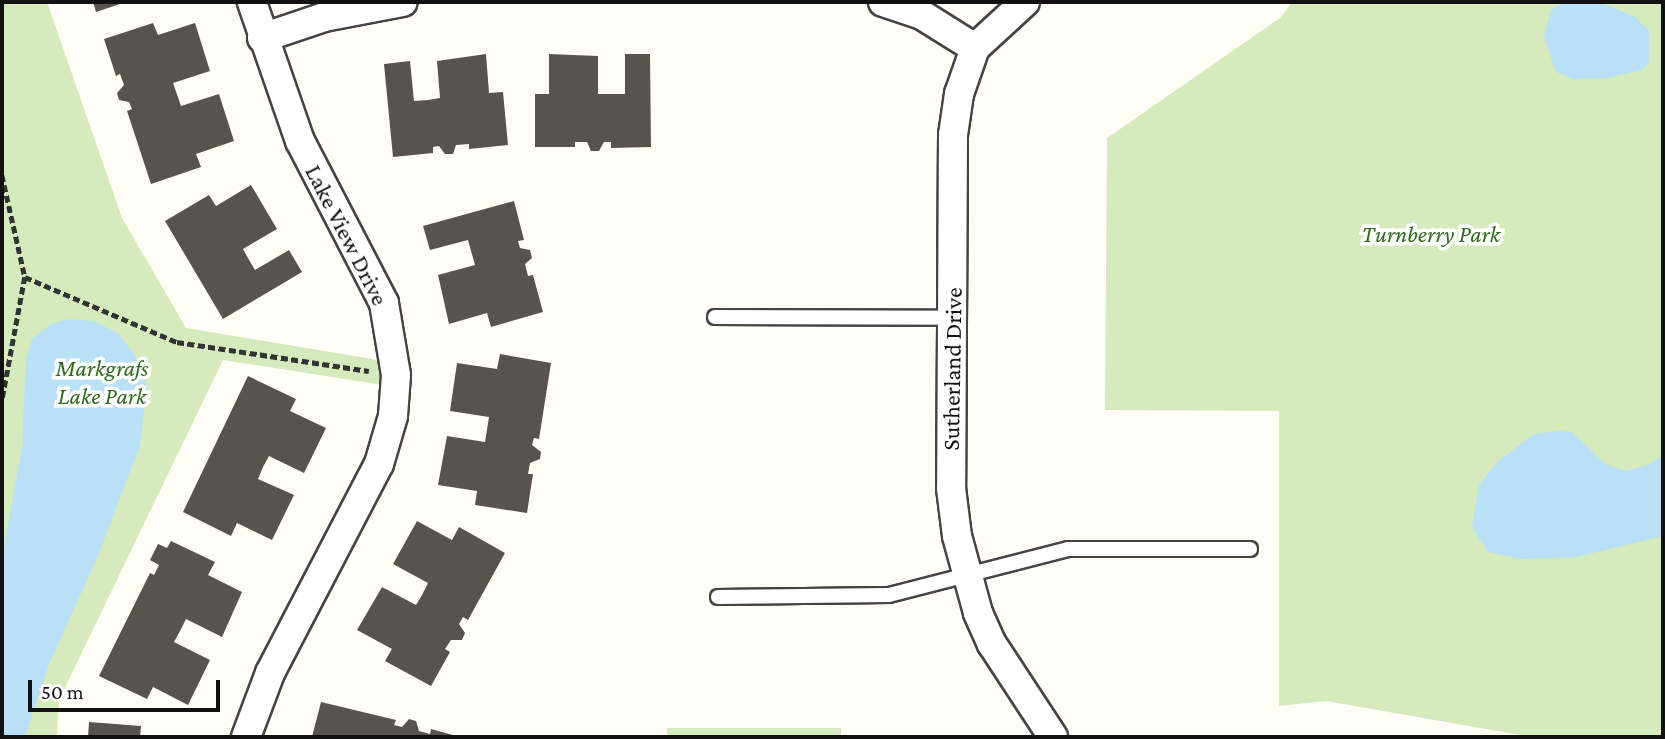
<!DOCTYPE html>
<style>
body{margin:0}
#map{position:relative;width:1665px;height:739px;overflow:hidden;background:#fffdf5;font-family:"Crimson Pro",serif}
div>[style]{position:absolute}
.green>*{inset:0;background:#d5ebbd;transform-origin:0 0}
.water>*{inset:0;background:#b9e0f7}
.building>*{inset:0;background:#5a524d}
.path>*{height:4.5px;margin-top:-2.25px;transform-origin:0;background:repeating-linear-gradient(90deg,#333 0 7px,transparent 0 10.5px)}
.roads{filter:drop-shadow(2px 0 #444) drop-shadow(-2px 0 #444) drop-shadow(0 2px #444) drop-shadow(0 -2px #444)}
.service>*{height:14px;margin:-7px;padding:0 7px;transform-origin:7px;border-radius:7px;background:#fff}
.minor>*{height:28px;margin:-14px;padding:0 14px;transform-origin:14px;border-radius:14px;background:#fff}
span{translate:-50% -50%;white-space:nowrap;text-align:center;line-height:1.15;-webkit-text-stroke:7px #fff;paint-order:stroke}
.park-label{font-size:24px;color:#2f6b1f;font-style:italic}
.street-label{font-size:24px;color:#111}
.frame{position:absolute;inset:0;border:4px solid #111;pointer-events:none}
.scale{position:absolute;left:28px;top:680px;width:192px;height:32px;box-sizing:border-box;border:4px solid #111;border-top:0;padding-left:9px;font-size:21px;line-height:24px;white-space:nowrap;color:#111;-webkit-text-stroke:5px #fff;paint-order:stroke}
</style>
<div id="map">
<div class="green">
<div style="clip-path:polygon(2px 2px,47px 2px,122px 218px,186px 328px,396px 363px,396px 387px,223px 360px,59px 700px,57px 737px,2px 737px)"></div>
<div style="clip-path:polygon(1292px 2px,1663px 2px,1663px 737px,1532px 737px,1326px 701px,1279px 706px,1279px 411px,1105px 410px,1107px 138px,1280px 18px)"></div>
<div style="left:667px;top:728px;width:174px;height:9px"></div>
</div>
<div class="water">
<div style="clip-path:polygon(1566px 2px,1598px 2px,1634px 16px,1649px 31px,1649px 63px,1642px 70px,1607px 78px,1574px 79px,1556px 72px,1544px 37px,1551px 10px)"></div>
<div style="clip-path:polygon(70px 319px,93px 321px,118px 333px,139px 361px,147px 388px,140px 445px,98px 556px,49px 664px,25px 737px,2px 737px,2px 559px,22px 447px,26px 360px,32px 339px,51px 324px)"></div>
<div style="clip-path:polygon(1557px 431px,1572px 432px,1605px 464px,1626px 471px,1649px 465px,1663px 455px,1663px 536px,1577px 557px,1521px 559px,1488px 552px,1472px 527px,1479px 485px,1498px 461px,1534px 434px)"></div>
</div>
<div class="building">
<div style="clip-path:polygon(93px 2px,126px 2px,96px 12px)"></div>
<div style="clip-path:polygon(153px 23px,158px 35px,195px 23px,210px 71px,173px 83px,181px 106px,219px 94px,234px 141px,196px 154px,201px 167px,151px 184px,127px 111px,132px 109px,129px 102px,119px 100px,117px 93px,124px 85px,120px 74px,116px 76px,104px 39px)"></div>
<div style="clip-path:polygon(486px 54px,489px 93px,503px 92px,508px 145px,469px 149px,469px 144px,456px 145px,453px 154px,445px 154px,439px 146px,433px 147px,433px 153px,393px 157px,384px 64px,410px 61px,414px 101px,428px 100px,440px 98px,437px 61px)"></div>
<div style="clip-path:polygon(549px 54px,598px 56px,598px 94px,625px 94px,625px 54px,650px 54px,651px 147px,611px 148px,611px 142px,604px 142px,599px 151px,591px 151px,587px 142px,575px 142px,575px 147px,535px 147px,535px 94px,549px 94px)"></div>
<div style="clip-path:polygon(251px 185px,277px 229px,243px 249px,248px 258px,255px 270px,289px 250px,302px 272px,223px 319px,165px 221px,209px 195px,216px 206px)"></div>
<div style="clip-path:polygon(514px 201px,524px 240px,518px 241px,520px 248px,530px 250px,532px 258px,525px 264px,528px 276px,533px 275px,543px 312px,491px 327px,487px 313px,449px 324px,438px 275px,475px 265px,468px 240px,430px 250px,423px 226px)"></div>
<div style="clip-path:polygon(500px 354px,551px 363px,539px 439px,534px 438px,532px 445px,541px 452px,540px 459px,530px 463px,528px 474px,533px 474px,527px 513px,475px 505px,477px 491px,438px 485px,447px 436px,485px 442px,489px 417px,450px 411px,457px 363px,497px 369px)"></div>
<div style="clip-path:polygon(248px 376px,296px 399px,290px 411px,326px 428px,304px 473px,269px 456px,263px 467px,258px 479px,294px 495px,272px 540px,237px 523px,231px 536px,183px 512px)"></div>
<div style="clip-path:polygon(417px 521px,452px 540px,459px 527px,505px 553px,468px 620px,463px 617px,459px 624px,465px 633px,462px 640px,451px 640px,445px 649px,450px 652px,431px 686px,385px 661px,392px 649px,357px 630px,382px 587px,416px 605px,422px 595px,428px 583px,393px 564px)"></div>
<div style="clip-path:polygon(171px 541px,215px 562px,208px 575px,242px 592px,222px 637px,186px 619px,180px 631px,174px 642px,210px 660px,188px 705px,153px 687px,147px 699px,99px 676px,150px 573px,154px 575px,159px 565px,150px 560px,158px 544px,167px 548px)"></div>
<div style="clip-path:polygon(321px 702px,396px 720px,394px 725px,402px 727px,409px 719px,416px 721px,419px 731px,430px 734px,431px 729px,460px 737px,312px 737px)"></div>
<div style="clip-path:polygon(89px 722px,141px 726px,140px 737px,88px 737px)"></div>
</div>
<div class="path">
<div style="left:2px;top:175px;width:105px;rotate:77.3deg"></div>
<div style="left:25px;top:277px;width:126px;rotate:100.5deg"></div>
<div style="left:25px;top:277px;width:165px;rotate:23.2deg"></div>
<div style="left:177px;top:342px;width:194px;rotate:8.6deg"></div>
</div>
<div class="roads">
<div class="service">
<div style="left:715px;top:317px;width:239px;rotate:0.2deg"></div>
<div style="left:718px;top:597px;width:171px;rotate:-0.7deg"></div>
<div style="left:889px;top:595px;width:185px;rotate:-14.4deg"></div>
<div style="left:1068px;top:549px;width:182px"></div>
</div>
<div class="minor">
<div style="left:883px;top:2px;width:41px;rotate:18.4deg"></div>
<div style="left:922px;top:15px;width:62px;rotate:31.9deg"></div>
<div style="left:1025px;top:2px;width:68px;rotate:137.4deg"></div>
<div style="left:975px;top:48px;width:49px;rotate:109.2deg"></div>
<div style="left:959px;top:94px;width:41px;rotate:98.3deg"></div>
<div style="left:953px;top:135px;width:353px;rotate:90.3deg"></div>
<div style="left:951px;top:488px;width:48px;rotate:82.9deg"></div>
<div style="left:957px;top:536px;width:80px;rotate:74.7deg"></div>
<div style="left:978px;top:613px;width:34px;rotate:66deg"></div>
<div style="left:992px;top:644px;width:111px;rotate:56.7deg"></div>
<div style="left:262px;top:38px;width:65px;rotate:-18.7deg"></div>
<div style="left:324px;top:17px;width:80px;rotate:-10.8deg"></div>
<div style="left:246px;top:737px;width:68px;rotate:-69.4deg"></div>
<div style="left:270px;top:673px;width:236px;rotate:-62.5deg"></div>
<div style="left:379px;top:464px;width:50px;rotate:-73.7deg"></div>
<div style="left:393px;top:416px;width:41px;rotate:-85.8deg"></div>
<div style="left:396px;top:375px;width:73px;rotate:-99.5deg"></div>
<div style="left:384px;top:303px;width:182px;rotate:-117.4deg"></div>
<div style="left:300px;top:141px;width:147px;rotate:-109.1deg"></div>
</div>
</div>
<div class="park-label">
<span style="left:1431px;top:234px">Turnberry Park</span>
<span style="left:102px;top:382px">Markgrafs<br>Lake Park</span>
</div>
<div class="street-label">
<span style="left:347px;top:235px;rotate:63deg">Lake View Drive</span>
<span style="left:952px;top:369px;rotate:-89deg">Sutherland Drive</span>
</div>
<div class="frame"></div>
<div class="scale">50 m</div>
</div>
